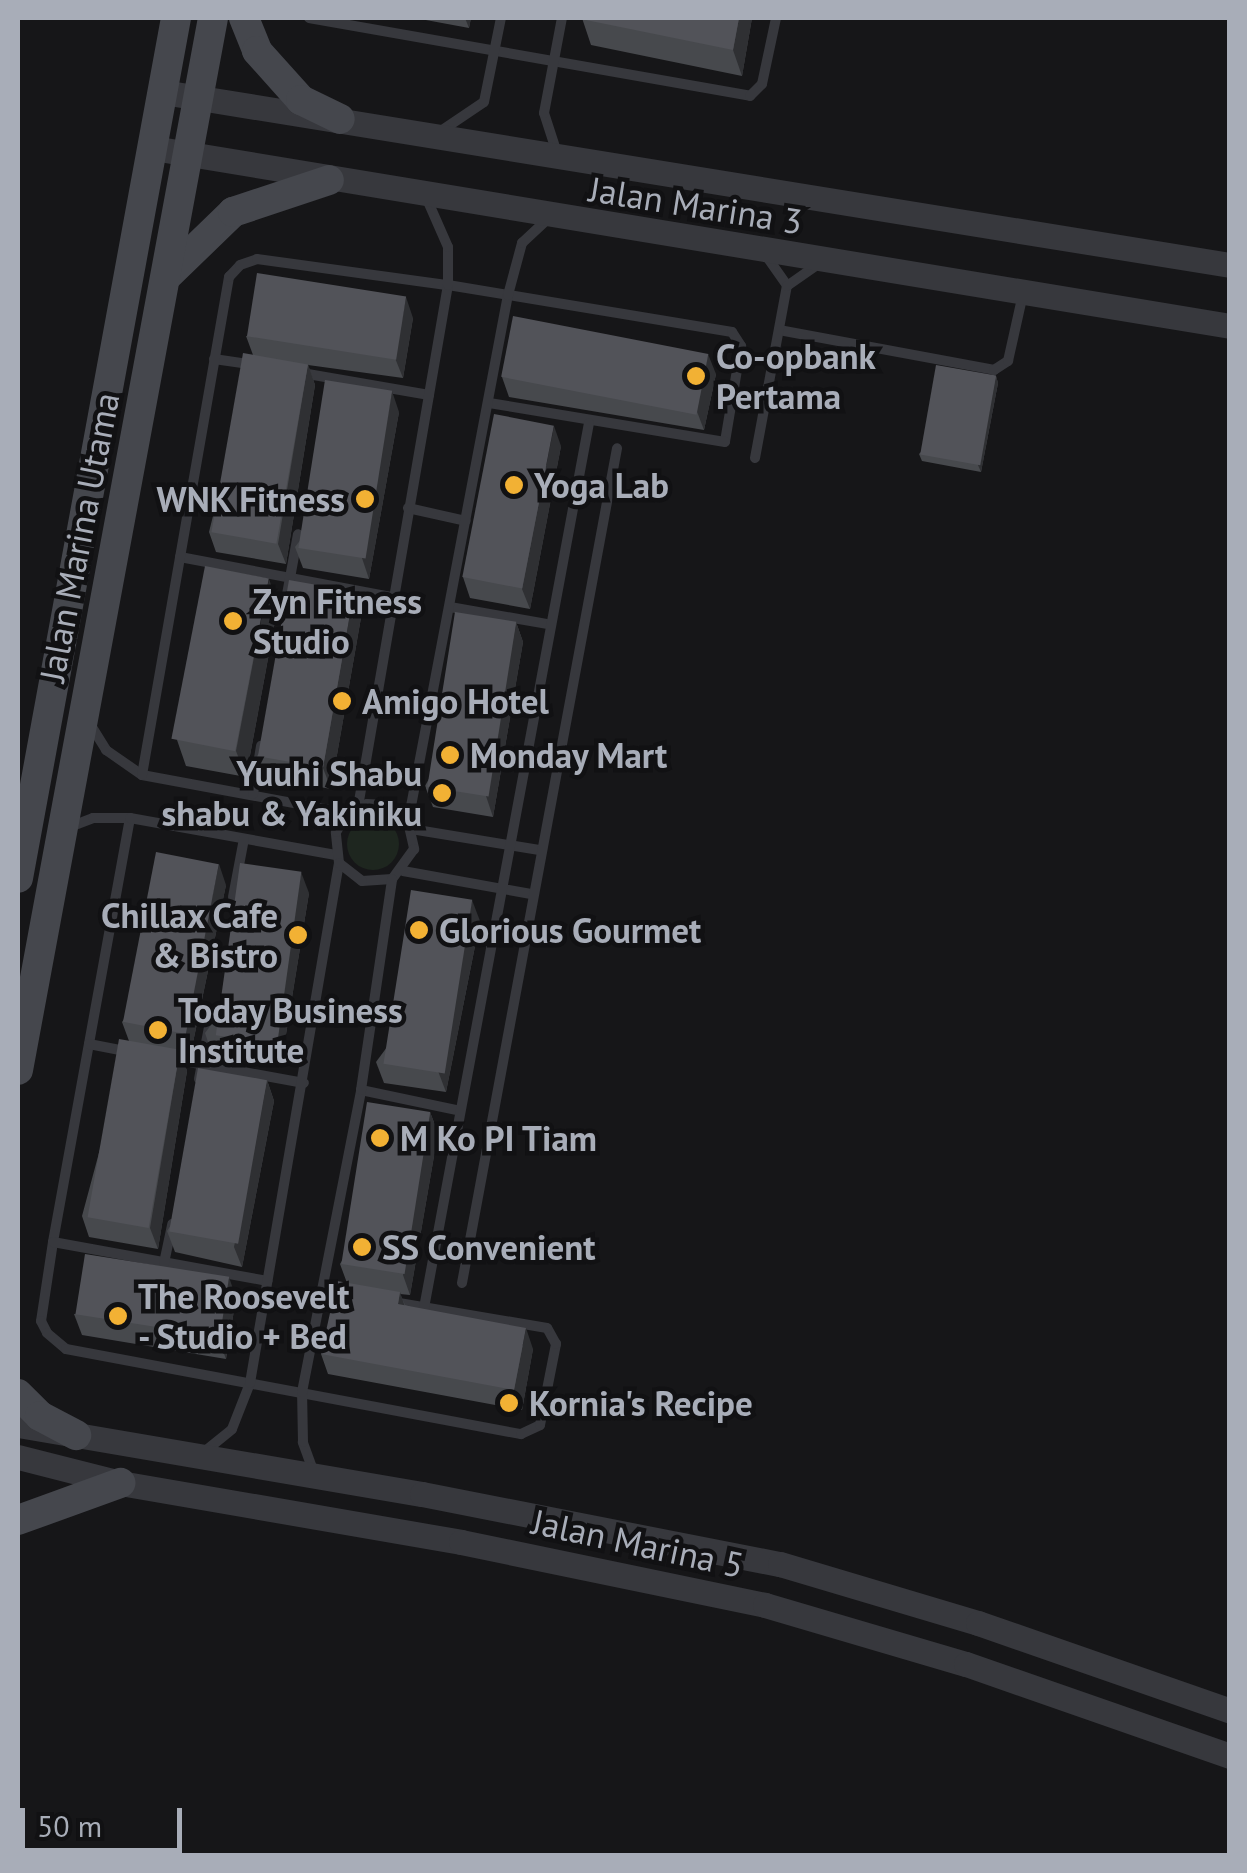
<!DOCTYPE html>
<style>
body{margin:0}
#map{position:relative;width:1247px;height:1873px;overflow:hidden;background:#161618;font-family:"PT Sans",sans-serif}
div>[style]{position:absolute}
.green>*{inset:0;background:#1e261f}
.round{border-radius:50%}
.service>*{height:10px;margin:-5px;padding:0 5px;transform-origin:5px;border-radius:5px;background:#37383d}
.tertiary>*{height:25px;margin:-12.5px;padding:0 12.5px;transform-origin:12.5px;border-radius:12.5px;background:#37383d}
.secondary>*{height:30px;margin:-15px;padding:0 15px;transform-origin:15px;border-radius:15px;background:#45474d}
.wall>*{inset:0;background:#47494d}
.shaded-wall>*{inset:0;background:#2f3033}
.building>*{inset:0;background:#525359;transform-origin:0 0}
.dots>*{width:28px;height:28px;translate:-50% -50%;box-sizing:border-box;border:5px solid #111113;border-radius:50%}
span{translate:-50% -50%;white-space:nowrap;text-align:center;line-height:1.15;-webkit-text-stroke:9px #111113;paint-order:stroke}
.street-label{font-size:35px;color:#a8adb8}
.poi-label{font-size:35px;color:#a8adb8;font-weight:700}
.left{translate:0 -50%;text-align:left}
.right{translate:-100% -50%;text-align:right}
.frame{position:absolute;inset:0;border:20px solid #a8adb8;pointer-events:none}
.scale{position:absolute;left:20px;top:1808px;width:162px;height:45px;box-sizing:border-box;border:5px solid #a8adb8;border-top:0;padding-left:12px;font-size:30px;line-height:35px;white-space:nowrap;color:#a8adb8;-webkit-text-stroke:8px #111113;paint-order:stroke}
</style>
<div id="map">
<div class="green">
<div class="round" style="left:347px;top:818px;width:52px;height:52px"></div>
</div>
<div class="service">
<div style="left:309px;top:18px;width:448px;rotate:10deg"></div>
<div style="left:750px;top:96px;width:17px;rotate:-45deg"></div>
<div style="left:762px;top:84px;width:67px;rotate:-78deg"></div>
<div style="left:438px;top:133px;width:55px;rotate:-34deg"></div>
<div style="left:484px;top:102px;width:86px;rotate:-78.6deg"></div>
<div style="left:557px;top:153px;width:42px;rotate:-108deg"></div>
<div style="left:544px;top:113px;width:97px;rotate:-79.3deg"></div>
<div style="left:765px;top:254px;width:39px;rotate:55deg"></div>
<div style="left:779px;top:330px;width:219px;rotate:10.5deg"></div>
<div style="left:994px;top:370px;width:17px;rotate:-33deg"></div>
<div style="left:1008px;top:361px;width:69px;rotate:-77.4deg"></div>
<div style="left:214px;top:359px;width:41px;rotate:8.3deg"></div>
<div style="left:302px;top:373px;width:129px;rotate:9.8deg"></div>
<div style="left:755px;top:458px;width:175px;rotate:-79.5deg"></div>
<div style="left:787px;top:286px;width:39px;rotate:-35deg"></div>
<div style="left:408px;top:508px;width:59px;rotate:12.6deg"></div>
<div style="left:180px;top:557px;width:216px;rotate:10.7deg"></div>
<div style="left:450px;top:607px;width:98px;rotate:9.9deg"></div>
<div style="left:284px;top:611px;width:78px;rotate:-79.7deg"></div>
<div style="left:90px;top:724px;width:31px;rotate:58deg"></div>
<div style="left:106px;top:750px;width:44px;rotate:34.8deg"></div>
<div style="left:142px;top:775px;width:209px;rotate:10.5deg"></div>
<div style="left:142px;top:775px;width:506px;rotate:-80.09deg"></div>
<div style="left:229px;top:277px;width:16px;rotate:-47deg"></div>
<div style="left:240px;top:265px;width:18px;rotate:-19deg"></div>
<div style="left:257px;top:259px;width:193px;rotate:7.8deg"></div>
<div style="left:448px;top:285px;width:288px;rotate:9.4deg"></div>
<div style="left:732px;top:332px;width:17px;rotate:57deg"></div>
<div style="left:741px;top:346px;width:97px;rotate:99.5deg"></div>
<div style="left:725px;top:442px;width:239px;rotate:-170.6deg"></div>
<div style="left:253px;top:794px;width:49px;rotate:-80.5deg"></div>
<div style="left:358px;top:807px;width:530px;rotate:-80.22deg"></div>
<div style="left:448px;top:285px;width:38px;rotate:-90deg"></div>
<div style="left:448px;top:247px;width:55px;rotate:-113.7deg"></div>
<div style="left:130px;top:818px;width:431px;rotate:100.3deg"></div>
<div style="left:53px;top:1242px;width:80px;rotate:98.6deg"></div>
<div style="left:41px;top:1321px;width:13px;rotate:63deg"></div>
<div style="left:47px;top:1333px;width:25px;rotate:40deg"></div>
<div style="left:66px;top:1349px;width:463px;rotate:10.6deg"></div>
<div style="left:521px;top:1434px;width:21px;rotate:-25deg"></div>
<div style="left:540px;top:1425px;width:83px;rotate:-78.8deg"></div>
<div style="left:556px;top:1344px;width:18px;rotate:-119deg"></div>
<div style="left:547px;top:1328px;width:156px;rotate:-170.4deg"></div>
<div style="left:408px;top:822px;width:536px;rotate:-79.26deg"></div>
<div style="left:508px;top:295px;width:54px;rotate:-74.9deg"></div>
<div style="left:522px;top:243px;width:37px;rotate:-43deg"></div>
<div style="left:67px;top:828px;width:28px;rotate:-21deg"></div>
<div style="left:93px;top:818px;width:37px"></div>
<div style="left:130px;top:818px;width:209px;rotate:10.2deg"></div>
<div style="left:411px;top:829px;width:130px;rotate:9.3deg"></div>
<div style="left:403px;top:871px;width:130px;rotate:10.2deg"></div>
<div style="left:233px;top:897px;width:59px;rotate:-79.3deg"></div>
<div style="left:89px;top:1044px;width:38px;rotate:11deg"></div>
<div style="left:172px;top:1059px;width:134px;rotate:10.3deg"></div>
<div style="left:199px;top:1079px;width:53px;rotate:-79.1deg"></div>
<div style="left:361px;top:1090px;width:98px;rotate:11.8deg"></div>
<div style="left:53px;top:1242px;width:218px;rotate:10.3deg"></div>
<div style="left:164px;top:1263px;width:40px;rotate:-78deg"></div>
<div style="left:462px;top:1283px;width:849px;rotate:-79.48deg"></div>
<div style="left:323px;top:1289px;width:24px;rotate:9deg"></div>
<div style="left:424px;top:1308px;width:900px;rotate:-79.44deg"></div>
<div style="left:204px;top:1452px;width:36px;rotate:-39deg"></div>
<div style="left:232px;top:1429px;width:49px;rotate:-68.6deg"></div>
<div style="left:250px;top:1383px;width:528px;rotate:-80.29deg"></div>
<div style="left:339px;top:863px;width:31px;rotate:-96deg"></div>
<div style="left:336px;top:832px;width:22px;rotate:-58deg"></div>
<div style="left:348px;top:813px;width:21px;rotate:-25deg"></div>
<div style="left:367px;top:804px;width:19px;rotate:3deg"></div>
<div style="left:386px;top:805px;width:28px;rotate:38deg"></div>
<div style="left:408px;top:822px;width:28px;rotate:77deg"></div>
<div style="left:414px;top:849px;width:37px;rotate:126deg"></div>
<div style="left:392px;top:879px;width:30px;rotate:176deg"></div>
<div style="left:362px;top:881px;width:29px;rotate:-142deg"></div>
<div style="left:314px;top:1473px;width:33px;rotate:-110deg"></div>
<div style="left:303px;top:1442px;width:50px;rotate:-91.1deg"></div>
<div style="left:302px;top:1392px;width:308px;rotate:-78.9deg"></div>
<div style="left:361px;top:1090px;width:213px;rotate:-81.6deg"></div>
</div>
<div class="tertiary">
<div style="left:163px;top:92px;width:1081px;rotate:9.21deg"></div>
<div style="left:153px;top:148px;width:1092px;rotate:9.38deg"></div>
<div style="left:18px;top:1425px;width:410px;rotate:9.7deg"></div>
<div style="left:422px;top:1494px;width:365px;rotate:11.1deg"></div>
<div style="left:780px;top:1564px;width:207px;rotate:16.6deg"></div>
<div style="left:978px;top:1623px;width:267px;rotate:19.2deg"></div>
<div style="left:18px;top:1457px;width:105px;rotate:14.3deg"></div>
<div style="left:120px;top:1483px;width:346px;rotate:9.8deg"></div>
<div style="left:461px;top:1542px;width:310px;rotate:11.7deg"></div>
<div style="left:765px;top:1605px;width:209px;rotate:16.4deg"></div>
<div style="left:966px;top:1664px;width:280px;rotate:19.2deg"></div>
</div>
<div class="secondary">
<div style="left:244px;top:18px;width:35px;rotate:68deg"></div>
<div style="left:257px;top:51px;width:66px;rotate:48.1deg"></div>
<div style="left:301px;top:100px;width:43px;rotate:26deg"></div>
<div style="left:168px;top:275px;width:91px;rotate:-44.1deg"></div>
<div style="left:233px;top:212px;width:101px;rotate:-18.4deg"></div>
<div style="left:18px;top:878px;width:874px;rotate:-79.59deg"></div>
<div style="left:18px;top:1070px;width:1070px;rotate:-79.5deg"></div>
<div style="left:18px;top:1394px;width:31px;rotate:45deg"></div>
<div style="left:40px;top:1416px;width:41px;rotate:27.8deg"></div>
<div style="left:18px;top:1520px;width:109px;rotate:-19.9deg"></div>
</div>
<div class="wall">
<div style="clip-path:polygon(415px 18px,471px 18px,469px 28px)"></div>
<div style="clip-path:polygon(582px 18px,752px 18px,742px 76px,591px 45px)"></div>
<div style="clip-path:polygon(413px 318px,403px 378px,308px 365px,315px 385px,286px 564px,216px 552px,209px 532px,253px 355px,246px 336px)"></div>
<div style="clip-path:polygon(716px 374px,704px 430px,509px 397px,502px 377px)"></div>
<div style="clip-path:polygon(996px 376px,998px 383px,981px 472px,922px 461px,919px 454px)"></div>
<div style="clip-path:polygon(399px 412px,369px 579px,303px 568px,295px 547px)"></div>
<div style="clip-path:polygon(561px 446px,530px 609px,470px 598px,463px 577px)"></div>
<div style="clip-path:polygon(278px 605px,246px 777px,186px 766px,177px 740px)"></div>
<div style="clip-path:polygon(362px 612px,331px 789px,265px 777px,257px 756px)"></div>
<div style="clip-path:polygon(516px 622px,523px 642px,493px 817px,433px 807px,425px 786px)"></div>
<div style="clip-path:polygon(226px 885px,191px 1052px,180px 1051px,187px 1071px,158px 1249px,89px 1237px,82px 1216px,129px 1041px,122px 1022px)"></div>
<div style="clip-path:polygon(309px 893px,281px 1065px,212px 1054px,205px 1033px)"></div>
<div style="clip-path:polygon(480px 921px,446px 1092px,384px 1083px,376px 1062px)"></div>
<div style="clip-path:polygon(267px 1080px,274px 1101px,242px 1267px,175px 1252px,167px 1231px)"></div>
<div style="clip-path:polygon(430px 1112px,438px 1133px,410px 1295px,400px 1294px,405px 1305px,533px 1349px,522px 1410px,328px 1374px,321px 1354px,347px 1283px,340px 1264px)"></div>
<div style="clip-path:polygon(236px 1298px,226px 1359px,82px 1335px,74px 1314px)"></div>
</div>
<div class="shaded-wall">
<div style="clip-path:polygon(465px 18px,471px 18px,469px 28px)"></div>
<div style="clip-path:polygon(739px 18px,752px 18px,742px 76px,733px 50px)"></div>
<div style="clip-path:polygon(406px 297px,413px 318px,403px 378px,395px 358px)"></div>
<div style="clip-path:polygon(708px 354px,716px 374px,704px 430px,696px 409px)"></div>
<div style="clip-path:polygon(308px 364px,315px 385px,286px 564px,278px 544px)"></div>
<div style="clip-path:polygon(996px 376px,998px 383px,981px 472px,978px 465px)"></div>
<div style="clip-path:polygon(392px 391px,399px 412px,369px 579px,362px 558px)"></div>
<div style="clip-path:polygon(554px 426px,561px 446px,530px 609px,522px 589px)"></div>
<div style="clip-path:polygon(269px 579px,278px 605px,246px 777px,236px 751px)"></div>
<div style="clip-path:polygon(354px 591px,362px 612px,331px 789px,323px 768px)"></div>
<div style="clip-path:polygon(516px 622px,523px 642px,493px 817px,486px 796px)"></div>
<div style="clip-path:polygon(219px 864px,226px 885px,191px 1052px,183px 1032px)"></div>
<div style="clip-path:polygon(301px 872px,309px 893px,281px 1065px,273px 1045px)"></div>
<div style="clip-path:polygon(472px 900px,480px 921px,446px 1092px,438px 1071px)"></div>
<div style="clip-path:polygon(180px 1050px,187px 1071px,158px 1249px,150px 1228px)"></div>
<div style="clip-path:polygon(267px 1080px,274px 1101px,242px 1267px,234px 1247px)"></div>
<div style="clip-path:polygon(430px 1112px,438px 1133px,410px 1295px,403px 1275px)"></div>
<div style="clip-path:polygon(229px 1277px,236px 1298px,226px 1359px,218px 1338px)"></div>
<div style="clip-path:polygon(400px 1292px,407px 1313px,398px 1304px)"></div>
<div style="clip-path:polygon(526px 1328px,533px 1349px,522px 1410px,514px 1390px)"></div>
</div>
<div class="building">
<div style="clip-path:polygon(582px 18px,739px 18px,733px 50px,581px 19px)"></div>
<div style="left:257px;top:273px;width:151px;height:64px;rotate:9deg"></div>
<div style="left:513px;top:316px;width:199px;height:62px;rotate:11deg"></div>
<div style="left:243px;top:353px;width:66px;height:182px;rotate:10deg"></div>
<div style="left:936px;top:365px;width:61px;height:91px;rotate:10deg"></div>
<div style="left:325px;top:380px;width:68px;height:170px;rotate:9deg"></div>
<div style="left:494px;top:414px;width:61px;height:166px;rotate:11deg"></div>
<div style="left:205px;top:566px;width:65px;height:176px;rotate:11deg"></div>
<div style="left:289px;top:580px;width:66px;height:179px;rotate:10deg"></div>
<div style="left:455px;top:612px;width:62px;height:177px;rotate:9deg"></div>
<div style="left:156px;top:852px;width:64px;height:173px;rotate:11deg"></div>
<div style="left:240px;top:863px;width:62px;height:174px;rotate:8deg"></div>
<div style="left:411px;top:890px;width:62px;height:176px;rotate:9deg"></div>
<div style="left:119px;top:1039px;width:62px;height:181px;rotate:10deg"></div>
<div style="left:198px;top:1068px;width:70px;height:166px;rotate:10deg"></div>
<div style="left:367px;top:1102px;width:64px;height:164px;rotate:9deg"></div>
<div style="left:85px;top:1254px;width:146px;height:61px;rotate:9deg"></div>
<div style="clip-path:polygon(337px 1281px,400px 1292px,398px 1304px,526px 1328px,514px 1390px,321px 1354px)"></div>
</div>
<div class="dots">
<div style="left:696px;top:376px;background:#f2b134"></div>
<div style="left:514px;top:485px;background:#f2b134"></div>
<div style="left:365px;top:499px;background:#f2b134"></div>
<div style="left:233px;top:621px;background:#f2b134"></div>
<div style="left:342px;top:701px;background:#f2b134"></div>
<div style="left:450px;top:755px;background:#f2b134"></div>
<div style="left:442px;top:793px;background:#f2b134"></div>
<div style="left:419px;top:930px;background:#f2b134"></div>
<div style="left:298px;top:935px;background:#f2b134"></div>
<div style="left:158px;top:1030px;background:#f2b134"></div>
<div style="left:380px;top:1138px;background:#f2b134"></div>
<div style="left:362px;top:1247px;background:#f2b134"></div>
<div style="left:118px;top:1316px;background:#f2b134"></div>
<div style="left:509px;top:1403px;background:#f2b134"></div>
</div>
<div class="street-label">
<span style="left:696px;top:205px;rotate:9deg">Jalan Marina 3</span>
<span style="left:79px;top:537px;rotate:-79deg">Jalan Marina Utama</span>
<span style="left:638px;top:1543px;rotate:12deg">Jalan Marina 5</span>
</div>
<div class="poi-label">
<span class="left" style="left:716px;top:376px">Co-opbank<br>Pertama</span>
<span class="left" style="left:534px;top:485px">Yoga Lab</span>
<span class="right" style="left:345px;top:499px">WNK Fitness</span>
<span class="left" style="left:253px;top:621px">Zyn Fitness<br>Studio</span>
<span class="left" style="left:362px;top:701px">Amigo Hotel</span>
<span class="left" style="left:470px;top:755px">Monday Mart</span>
<span class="right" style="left:422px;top:793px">Yuuhi Shabu<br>shabu &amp; Yakiniku</span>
<span class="right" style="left:278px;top:935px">Chillax Cafe<br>&amp; Bistro</span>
<span class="left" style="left:439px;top:930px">Glorious Gourmet</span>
<span class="left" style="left:178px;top:1030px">Today Business<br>Institute</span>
<span class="left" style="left:400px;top:1138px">M Ko PI Tiam</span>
<span class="left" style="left:382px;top:1247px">SS Convenient</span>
<span class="left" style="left:138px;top:1316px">The Roosevelt<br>- Studio + Bed</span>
<span class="left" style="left:529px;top:1403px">Kornia's Recipe</span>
</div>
<div class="frame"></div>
<div class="scale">50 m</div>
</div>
